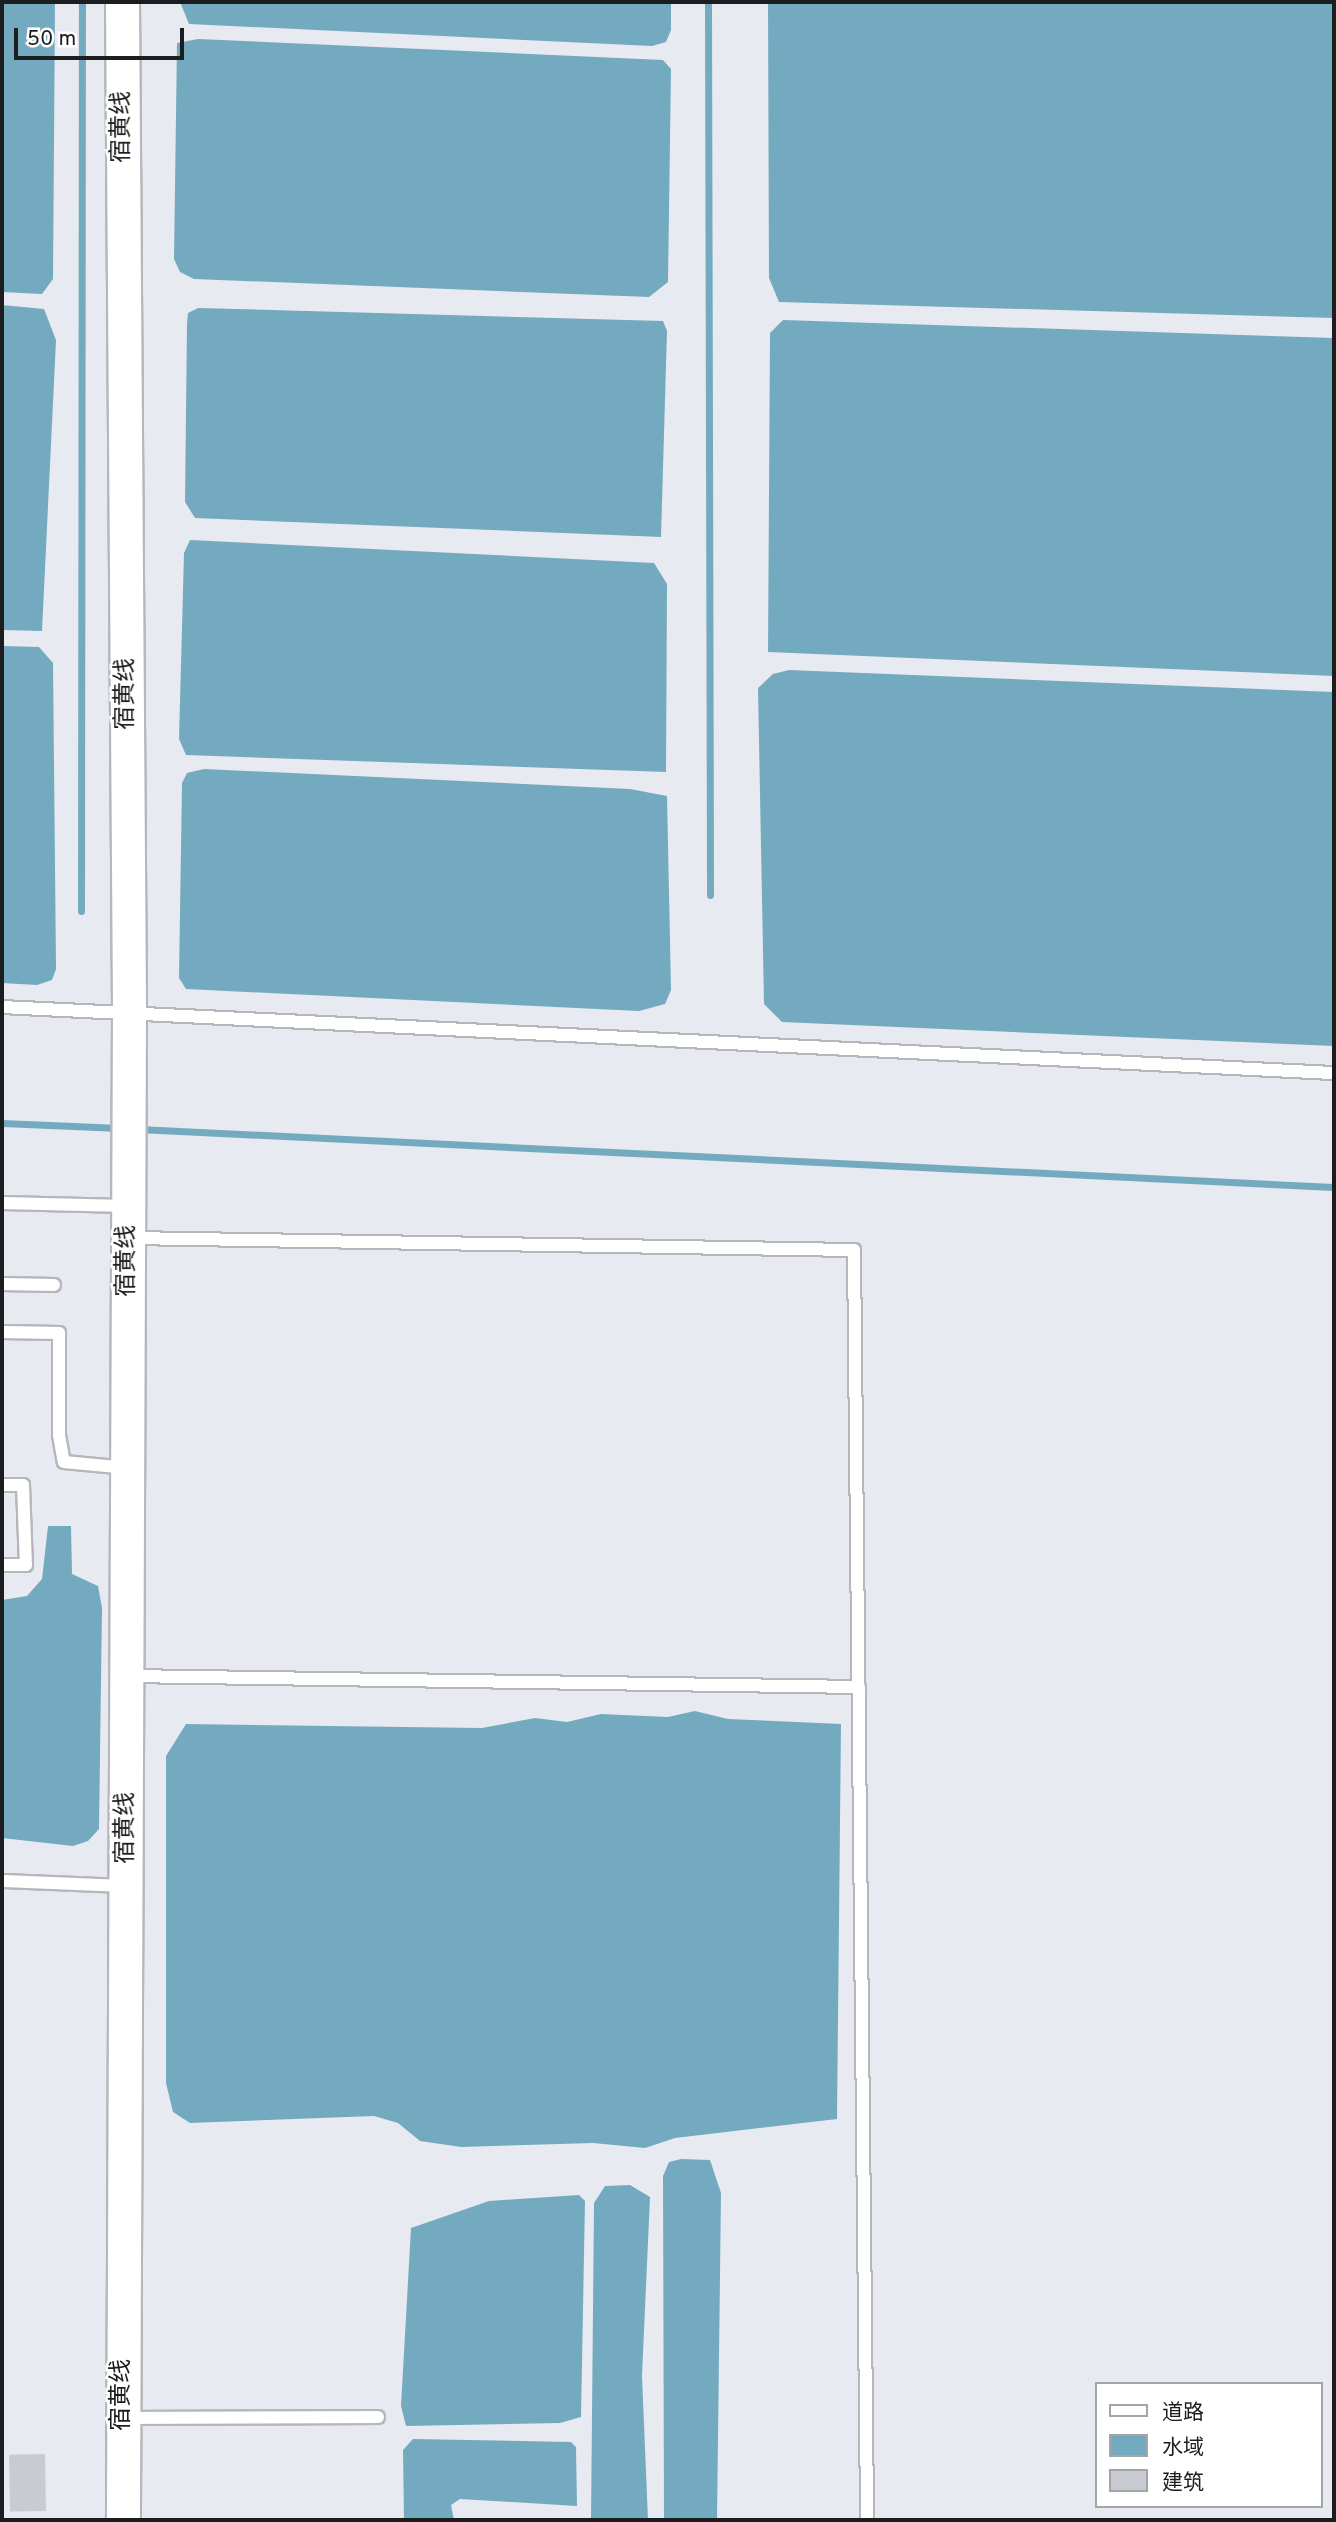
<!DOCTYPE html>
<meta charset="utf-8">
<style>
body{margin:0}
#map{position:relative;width:1336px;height:2522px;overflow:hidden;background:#e8eaf1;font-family:Overpass,"Noto Sans SC",sans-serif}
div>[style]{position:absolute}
.water>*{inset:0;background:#74aabf}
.stream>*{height:7px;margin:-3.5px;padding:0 3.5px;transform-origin:3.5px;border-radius:3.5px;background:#74aabf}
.building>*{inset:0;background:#c9cbd2;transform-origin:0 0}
.roads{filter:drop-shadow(2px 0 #b5b7bd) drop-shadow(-2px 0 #b5b7bd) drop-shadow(0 2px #b5b7bd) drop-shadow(0 -2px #b5b7bd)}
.lane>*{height:12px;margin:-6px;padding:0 6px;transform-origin:6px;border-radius:6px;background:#fff}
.secondary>*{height:33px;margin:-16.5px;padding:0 16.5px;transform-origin:16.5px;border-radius:16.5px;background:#fff}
span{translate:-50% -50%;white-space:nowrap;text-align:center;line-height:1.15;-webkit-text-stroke:5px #fff;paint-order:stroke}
.street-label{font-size:24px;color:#1c1d1f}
.frame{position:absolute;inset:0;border:4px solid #1c1d1f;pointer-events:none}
.legend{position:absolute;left:1095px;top:2382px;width:228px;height:126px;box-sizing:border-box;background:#fff;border:2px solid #a4a5a5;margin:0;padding:9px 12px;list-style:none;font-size:21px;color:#1c1d1f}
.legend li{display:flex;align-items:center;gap:14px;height:35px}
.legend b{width:35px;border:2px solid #a4a5a5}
.scale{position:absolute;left:14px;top:28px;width:170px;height:32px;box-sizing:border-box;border:4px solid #1c1d1f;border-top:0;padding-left:9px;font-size:21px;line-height:24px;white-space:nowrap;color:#1c1d1f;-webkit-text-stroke:5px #fff;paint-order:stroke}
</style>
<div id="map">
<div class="water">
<div style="clip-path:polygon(2px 2px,55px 2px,53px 279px,42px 294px,2px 292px)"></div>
<div style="clip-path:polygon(180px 2px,671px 2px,671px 30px,666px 42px,652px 46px,189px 24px)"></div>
<div style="clip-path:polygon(768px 2px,1334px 2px,1334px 318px,779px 302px,769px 278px)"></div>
<div style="clip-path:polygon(198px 39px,663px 60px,671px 69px,668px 282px,649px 297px,194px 279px,180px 272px,174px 259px,177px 43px)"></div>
<div style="clip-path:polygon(2px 305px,44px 309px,56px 340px,42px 631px,2px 630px)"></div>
<div style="clip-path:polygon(198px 308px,663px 321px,667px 331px,661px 537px,195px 518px,185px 502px,187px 324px,188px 313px)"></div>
<div style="clip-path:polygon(783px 320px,1334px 338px,1334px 676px,768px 652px,770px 333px)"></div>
<div style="clip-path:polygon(190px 540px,654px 563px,667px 584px,666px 772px,186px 755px,179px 739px,184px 553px)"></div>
<div style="clip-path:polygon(2px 646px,39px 647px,53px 663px,56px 969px,52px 980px,37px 985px,2px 983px)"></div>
<div style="clip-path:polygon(789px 670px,1334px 692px,1334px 1046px,782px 1022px,764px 1004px,758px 688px,773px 674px)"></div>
<div style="clip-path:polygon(204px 769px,630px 789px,667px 796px,671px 990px,665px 1004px,639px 1011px,186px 989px,179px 978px,182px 783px,187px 773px)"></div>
<div style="clip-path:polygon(48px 1526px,71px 1526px,72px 1574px,98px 1586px,102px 1608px,99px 1829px,88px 1841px,73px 1846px,2px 1838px,2px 1600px,27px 1596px,42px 1579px)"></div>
<div style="clip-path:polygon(695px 1711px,728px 1719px,841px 1724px,837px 2119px,675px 2138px,645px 2148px,593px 2143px,461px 2147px,420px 2141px,398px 2123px,374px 2116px,190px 2123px,173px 2112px,166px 2083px,166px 1756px,186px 1724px,482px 1728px,535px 1718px,567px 1722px,601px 1714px,668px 1717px)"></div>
<div style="clip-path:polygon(681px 2159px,710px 2160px,721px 2193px,717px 2520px,664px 2520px,663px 2176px,669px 2162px)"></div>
<div style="clip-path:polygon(630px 2185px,650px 2197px,642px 2376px,648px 2520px,591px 2520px,594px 2203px,605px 2186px)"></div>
<div style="clip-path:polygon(579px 2195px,585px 2201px,581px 2417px,560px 2423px,406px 2426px,401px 2406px,411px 2228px,489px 2201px)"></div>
<div style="clip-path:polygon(413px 2439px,571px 2442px,576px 2447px,577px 2506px,460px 2499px,451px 2505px,454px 2520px,404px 2520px,403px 2450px)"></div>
</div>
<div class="stream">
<div style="left:708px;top:2px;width:893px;rotate:89.87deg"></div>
<div style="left:81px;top:911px;width:909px;rotate:-89.94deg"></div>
<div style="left:2px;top:1123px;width:118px;rotate:2.4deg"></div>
<div style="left:139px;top:1129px;width:1196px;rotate:2.78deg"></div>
</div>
<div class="building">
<div style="left:45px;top:2454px;width:57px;height:36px;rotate:89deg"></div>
</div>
<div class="roads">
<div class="lane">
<div style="left:2px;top:1007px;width:1334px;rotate:2.84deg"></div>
<div style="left:2px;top:1203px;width:125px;rotate:1.4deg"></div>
<div style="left:129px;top:1238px;width:725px;rotate:0.95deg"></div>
<div style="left:854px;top:1250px;width:1270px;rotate:89.41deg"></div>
<div style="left:2px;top:1284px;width:52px;rotate:1.1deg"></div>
<div style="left:2px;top:1332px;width:57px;rotate:1deg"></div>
<div style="left:59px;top:1333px;width:102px;rotate:90deg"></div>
<div style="left:59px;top:1435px;width:27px;rotate:80deg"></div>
<div style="left:64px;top:1462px;width:64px;rotate:5.4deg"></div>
<div style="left:2px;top:1485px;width:21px"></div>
<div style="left:23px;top:1485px;width:80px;rotate:87.9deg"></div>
<div style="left:26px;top:1565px;width:24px;rotate:180deg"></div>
<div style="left:127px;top:1676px;width:732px;rotate:0.86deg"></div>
<div style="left:2px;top:1881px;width:122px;rotate:2.3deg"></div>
<div style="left:124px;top:2418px;width:254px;rotate:-0.2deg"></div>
</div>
<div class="secondary">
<div style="left:122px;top:2px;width:1010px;rotate:89.6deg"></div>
<div style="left:129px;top:1012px;width:1508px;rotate:90.23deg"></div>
</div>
</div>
<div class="street-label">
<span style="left:123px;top:127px;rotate:-90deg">宿黄线</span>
<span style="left:127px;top:694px;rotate:-90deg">宿黄线</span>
<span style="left:128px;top:1261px;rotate:-90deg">宿黄线</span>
<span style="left:127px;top:1828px;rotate:-90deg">宿黄线</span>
<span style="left:123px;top:2395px;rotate:-90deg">宿黄线</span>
</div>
<div class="frame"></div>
<ul class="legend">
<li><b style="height:9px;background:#fff"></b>道路</li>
<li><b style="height:19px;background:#74aabf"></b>水域</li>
<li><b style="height:19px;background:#c9cbd2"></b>建筑</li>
</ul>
<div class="scale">50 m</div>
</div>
